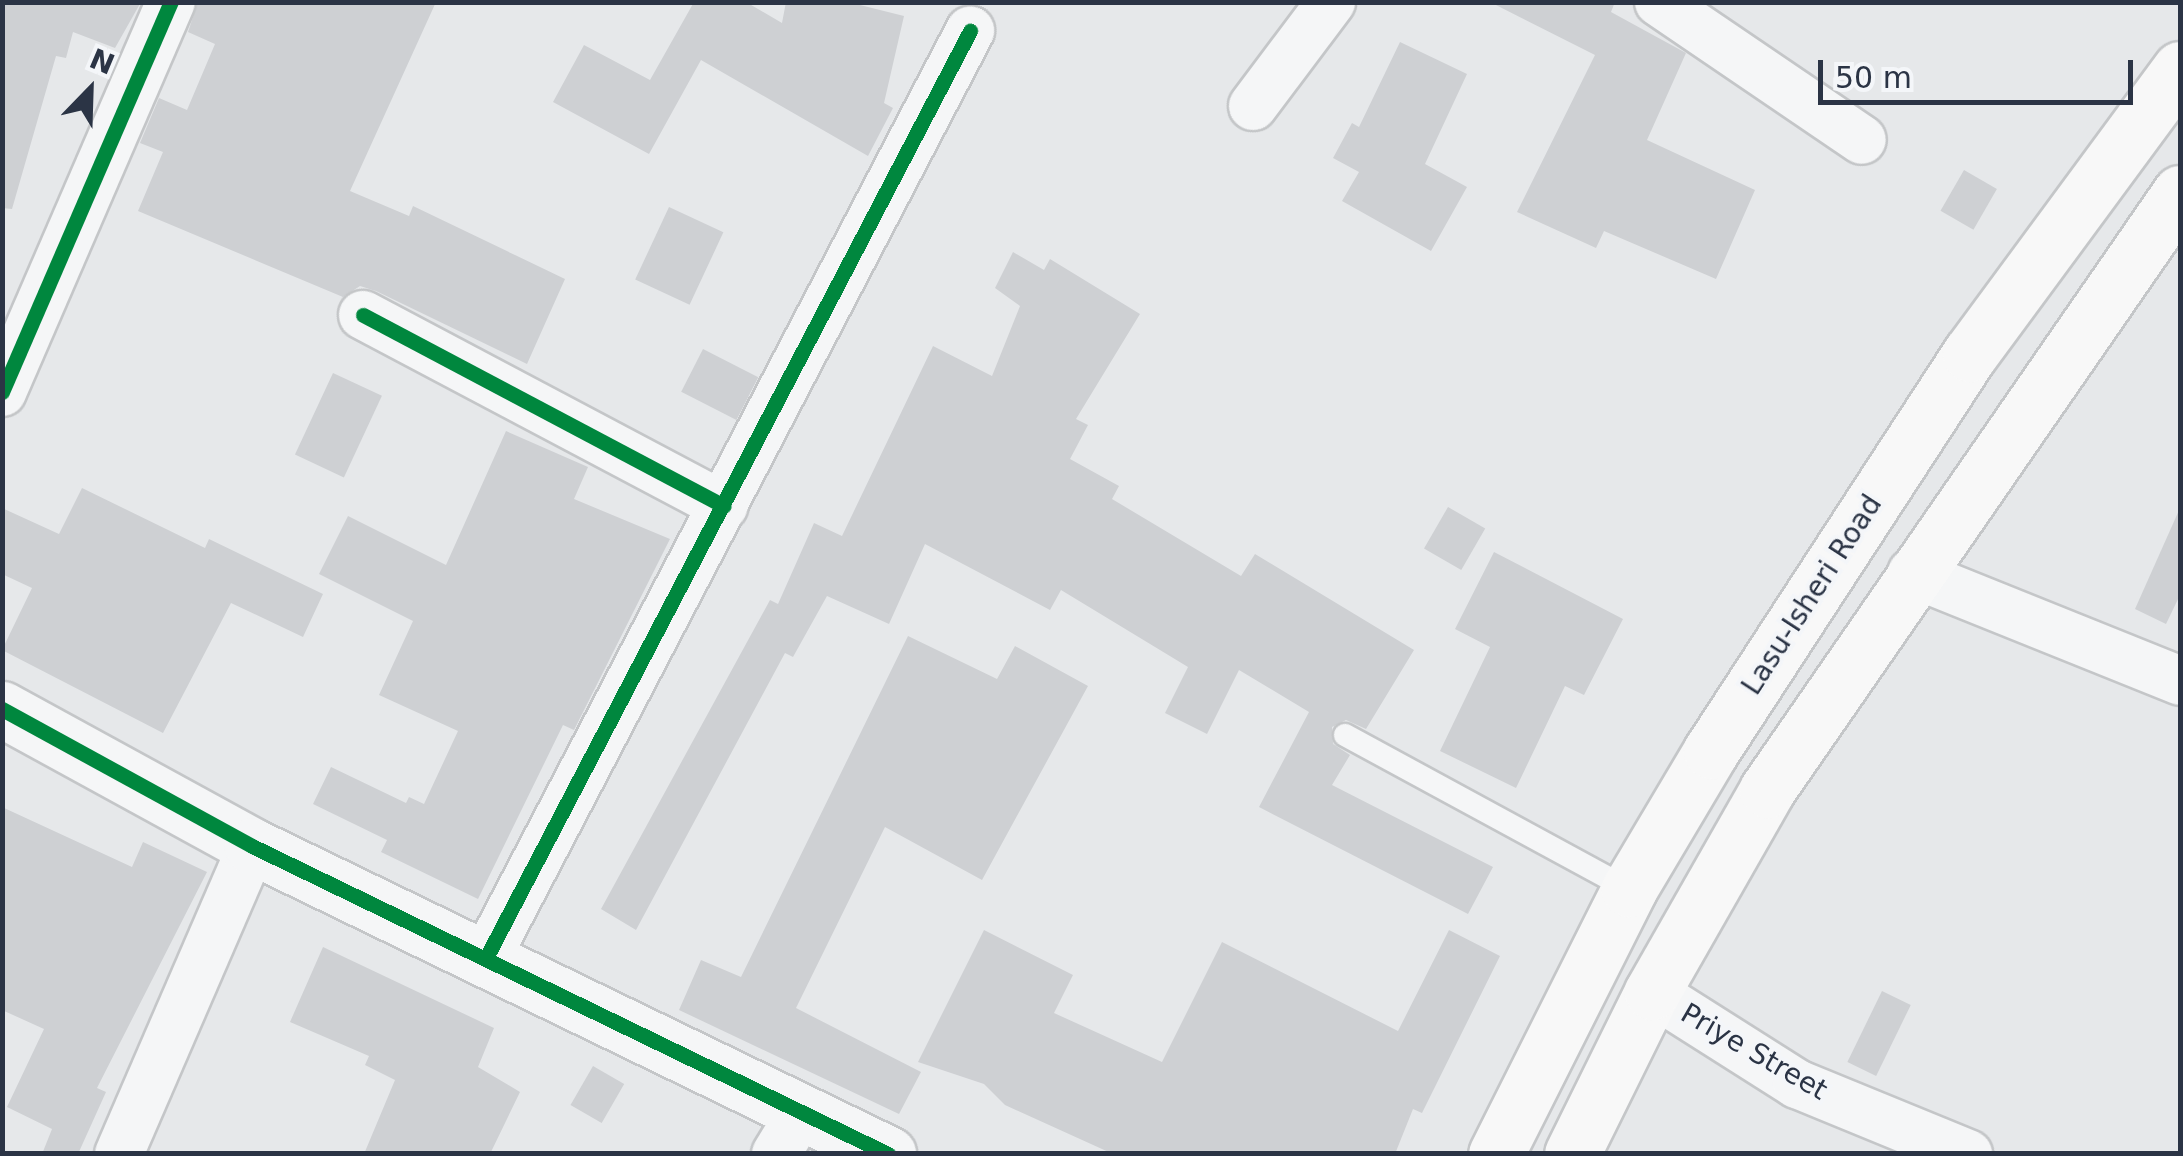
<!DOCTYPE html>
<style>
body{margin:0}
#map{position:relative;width:2183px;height:1156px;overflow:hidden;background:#e6e8ea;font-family:"DejaVu Sans",sans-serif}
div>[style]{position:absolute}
.building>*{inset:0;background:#ced0d3;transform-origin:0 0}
.roads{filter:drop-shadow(2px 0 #c4c6c8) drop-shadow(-2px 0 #c4c6c8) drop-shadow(0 2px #c4c6c8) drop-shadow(0 -2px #c4c6c8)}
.service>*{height:22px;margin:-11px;padding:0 11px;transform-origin:11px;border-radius:11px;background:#f5f6f7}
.minor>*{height:48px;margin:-24px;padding:0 24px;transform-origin:24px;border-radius:24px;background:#f5f6f7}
.tertiary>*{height:55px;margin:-27.5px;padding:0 27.5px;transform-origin:27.5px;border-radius:27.5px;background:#f5f6f7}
.primary>*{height:55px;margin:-27.5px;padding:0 27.5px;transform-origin:27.5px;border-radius:27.5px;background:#f8f8f8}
.cycleway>*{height:15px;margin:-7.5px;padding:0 7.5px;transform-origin:7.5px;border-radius:7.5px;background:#00873e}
span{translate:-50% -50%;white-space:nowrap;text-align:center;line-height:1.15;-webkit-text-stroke:8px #f4f6f9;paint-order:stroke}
.street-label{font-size:28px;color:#2b3445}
.frame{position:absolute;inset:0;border:5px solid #2b3445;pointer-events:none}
.north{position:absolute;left:40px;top:40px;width:100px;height:100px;-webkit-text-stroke:8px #f4f6f9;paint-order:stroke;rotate:23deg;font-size:28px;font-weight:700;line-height:40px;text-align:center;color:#2b3445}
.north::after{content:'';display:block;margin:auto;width:35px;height:45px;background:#2b3445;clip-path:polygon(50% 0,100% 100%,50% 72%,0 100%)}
.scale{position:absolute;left:1818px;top:60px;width:315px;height:45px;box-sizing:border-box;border:5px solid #2b3445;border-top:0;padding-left:12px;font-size:30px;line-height:35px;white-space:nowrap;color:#2b3445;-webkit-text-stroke:8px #f4f6f9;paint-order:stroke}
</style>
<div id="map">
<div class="building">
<div style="clip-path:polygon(2px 2px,141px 2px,115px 48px,73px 32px,66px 58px,56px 56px,12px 209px,2px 208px)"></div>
<div style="clip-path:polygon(198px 2px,436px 2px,350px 191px,409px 216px,413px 206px,565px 279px,527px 364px,376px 291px,360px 286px,343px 297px,138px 211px,163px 152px,140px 143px,159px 98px,187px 110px,215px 44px,188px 32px)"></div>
<div style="clip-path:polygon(694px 2px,746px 2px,782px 23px,786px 2px,848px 2px,904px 16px,884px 103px,893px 108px,868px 156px,701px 60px,649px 154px,553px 102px,584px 45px,650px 80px)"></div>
<div style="clip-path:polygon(1490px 2px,1615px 2px,1611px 12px,1686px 53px,1647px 140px,1755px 190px,1716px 279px,1604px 231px,1596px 248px,1517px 212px,1595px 55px)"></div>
<div style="clip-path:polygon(1400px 42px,1467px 74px,1425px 164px,1467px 187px,1431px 251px,1342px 201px,1359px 172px,1333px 158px,1352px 123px,1359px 127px)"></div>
<div style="left:1964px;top:170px;width:38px;height:47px;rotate:30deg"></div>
<div style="left:669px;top:207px;width:60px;height:80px;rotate:25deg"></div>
<div style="clip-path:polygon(1013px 252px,1044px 270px,1050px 259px,1140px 314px,1076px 419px,1088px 425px,1070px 459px,1119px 486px,1112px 499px,1241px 576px,1255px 554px,1414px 650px,1366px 729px,1346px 720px,1332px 727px,1333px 744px,1350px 755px,1332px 785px,1493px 867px,1468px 914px,1259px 807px,1309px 712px,1239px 670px,1207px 734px,1165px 713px,1188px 667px,1061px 590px,1050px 610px,925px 544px,889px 624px,827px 596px,793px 657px,785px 653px,636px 930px,601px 909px,770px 600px,778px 604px,814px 523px,842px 536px,933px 346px,992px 376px,1020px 306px,995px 288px)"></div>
<div style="left:703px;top:349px;width:62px;height:48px;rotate:27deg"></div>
<div style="left:333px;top:373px;width:54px;height:90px;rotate:25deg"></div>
<div style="clip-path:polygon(506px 431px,588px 467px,574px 499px,670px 539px,574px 730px,563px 725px,478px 899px,381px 852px,387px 840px,313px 804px,331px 767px,406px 803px,409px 797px,424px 804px,458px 731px,379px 695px,413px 621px,319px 574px,348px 516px,446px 565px)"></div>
<div style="clip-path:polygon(82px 488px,205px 548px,209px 539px,323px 594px,303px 637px,231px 603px,163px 733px,2px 650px,32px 588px,2px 574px,2px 508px,59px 534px)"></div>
<div style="left:1448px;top:507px;width:43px;height:48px;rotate:30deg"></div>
<div style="clip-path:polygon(2180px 508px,2180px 595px,2166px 624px,2135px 609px)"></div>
<div style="clip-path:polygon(1494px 552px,1623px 619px,1584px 695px,1565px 686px,1516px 788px,1440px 751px,1490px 647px,1455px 629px)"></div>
<div style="clip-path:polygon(908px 636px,997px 679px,1015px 646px,1088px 686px,982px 880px,885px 827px,796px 1008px,921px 1072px,899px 1114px,679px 1010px,701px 960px,741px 977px)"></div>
<div style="clip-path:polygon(2px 807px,132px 867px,143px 842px,207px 872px,97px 1088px,106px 1092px,78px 1154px,42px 1154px,52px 1129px,7px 1107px,44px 1029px,2px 1010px)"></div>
<div style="clip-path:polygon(984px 930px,1073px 975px,1054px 1013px,1162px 1062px,1222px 942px,1398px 1031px,1449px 930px,1500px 956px,1422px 1113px,1413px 1109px,1395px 1154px,1113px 1154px,1005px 1105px,984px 1084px,918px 1062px)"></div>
<div style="clip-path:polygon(323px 947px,494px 1028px,478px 1067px,520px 1092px,490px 1154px,364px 1154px,395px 1080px,365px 1065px,369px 1056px,290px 1022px)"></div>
<div style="left:1882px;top:991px;width:32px;height:79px;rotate:26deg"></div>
<div style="left:593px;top:1066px;width:36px;height:45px;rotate:30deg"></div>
</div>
<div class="roads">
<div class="service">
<div style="left:1345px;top:735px;width:323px;rotate:28.5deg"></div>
</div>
<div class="minor">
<div style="left:1659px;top:2px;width:245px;rotate:34.2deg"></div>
<div style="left:1253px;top:106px;width:130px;rotate:-53.1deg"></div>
<div style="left:363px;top:315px;width:408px;rotate:27.9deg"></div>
<div style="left:2px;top:392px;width:425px;rotate:-66.6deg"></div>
<div style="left:1912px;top:573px;width:289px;rotate:21.9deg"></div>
<div style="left:487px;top:956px;width:1044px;rotate:-62.43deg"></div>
<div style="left:1652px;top:992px;width:172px;rotate:32.4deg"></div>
<div style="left:1797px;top:1084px;width:185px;rotate:22.3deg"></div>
<div style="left:119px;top:1154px;width:335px;rotate:-66.6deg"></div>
<div style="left:776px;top:1154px;width:48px;rotate:-58.6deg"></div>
</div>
<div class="tertiary">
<div style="left:2px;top:709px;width:285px;rotate:28.7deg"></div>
<div style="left:252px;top:846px;width:707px;rotate:25.84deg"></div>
</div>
<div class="primary">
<div style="left:1496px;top:1154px;width:297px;rotate:-63.3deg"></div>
<div style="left:1629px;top:889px;width:161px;rotate:-59.3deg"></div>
<div style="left:1711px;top:751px;width:474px;rotate:-56.9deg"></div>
<div style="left:1970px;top:354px;width:354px;rotate:-53.6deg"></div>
<div style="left:1572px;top:1154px;width:181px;rotate:-63.7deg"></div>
<div style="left:1652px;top:992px;width:232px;rotate:-60.3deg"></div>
<div style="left:1767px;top:790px;width:726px;rotate:-55.32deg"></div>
</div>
</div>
<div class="cycleway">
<div style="left:363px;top:315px;width:408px;rotate:27.9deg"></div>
<div style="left:2px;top:392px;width:425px;rotate:-66.6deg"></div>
<div style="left:2px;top:709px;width:285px;rotate:28.7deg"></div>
<div style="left:252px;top:846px;width:707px;rotate:25.84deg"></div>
<div style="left:487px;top:956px;width:1044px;rotate:-62.43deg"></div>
</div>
<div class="street-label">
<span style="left:1812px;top:595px;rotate:-57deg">Lasu-Isheri Road</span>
<span style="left:1754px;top:1052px;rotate:30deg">Priye Street</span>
</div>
<div class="frame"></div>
<div class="north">N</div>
<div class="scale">50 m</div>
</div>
